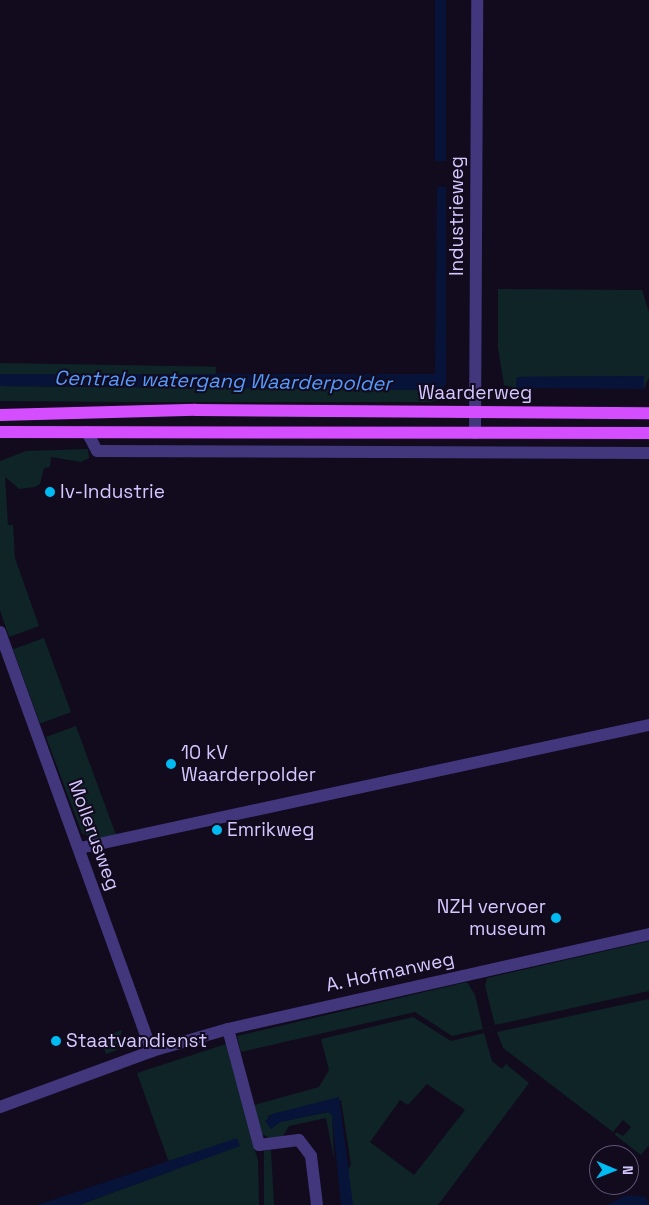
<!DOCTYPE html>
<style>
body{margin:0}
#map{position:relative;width:649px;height:1205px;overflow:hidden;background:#110b1d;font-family:"Space Grotesk",sans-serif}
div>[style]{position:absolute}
.green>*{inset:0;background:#0e2427;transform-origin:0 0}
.water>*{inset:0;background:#081339;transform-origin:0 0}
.minor>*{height:12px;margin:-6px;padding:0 6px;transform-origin:6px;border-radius:6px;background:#42367c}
.major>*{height:12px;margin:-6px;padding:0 6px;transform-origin:6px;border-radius:6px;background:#d44eff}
.dots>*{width:14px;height:14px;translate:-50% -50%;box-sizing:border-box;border:2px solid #110b1d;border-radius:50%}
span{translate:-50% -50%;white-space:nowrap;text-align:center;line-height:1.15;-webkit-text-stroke:4px #110b1d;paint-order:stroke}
.street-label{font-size:19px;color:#d5c7ff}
.poi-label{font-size:19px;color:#d5c7ff}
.left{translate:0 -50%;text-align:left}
.right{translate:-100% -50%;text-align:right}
.water-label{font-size:20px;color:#559aff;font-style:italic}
.north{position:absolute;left:589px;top:1145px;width:50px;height:50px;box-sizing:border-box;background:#110b1d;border:1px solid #5f5677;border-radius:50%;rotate:91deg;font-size:14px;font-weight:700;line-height:20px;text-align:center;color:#d5c7ff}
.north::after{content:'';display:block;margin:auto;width:18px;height:22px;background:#00baf2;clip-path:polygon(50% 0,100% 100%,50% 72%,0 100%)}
</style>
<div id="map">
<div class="green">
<div style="clip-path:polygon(498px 289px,642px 290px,649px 312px,649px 377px,644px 389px,644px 376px,517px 377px,516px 388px,504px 385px,498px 348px)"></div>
<div style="left:0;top:363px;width:216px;height:11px;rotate:1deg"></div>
<div style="clip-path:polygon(0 386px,441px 390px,450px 390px,447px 397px,431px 402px,124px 402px,0 401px)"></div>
<div style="clip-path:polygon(88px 449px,89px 458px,81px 462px,51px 457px,50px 467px,44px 468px,40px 484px,35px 487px,19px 489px,5px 477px,8px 525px,13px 525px,15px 558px,39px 626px,9px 637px,0 610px,0 461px,26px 451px)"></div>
<div style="left:44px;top:638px;width:79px;height:33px;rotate:70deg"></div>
<div style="clip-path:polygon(76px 726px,116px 835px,97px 840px,82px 833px,65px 788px,46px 737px)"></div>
<div style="clip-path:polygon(649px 941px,649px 991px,495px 1025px,485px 986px,487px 978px)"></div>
<div style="clip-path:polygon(467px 982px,475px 995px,483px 1029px,452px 1036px,415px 1012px,241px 1052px,237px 1036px)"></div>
<div style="clip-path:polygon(649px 999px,649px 1145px,641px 1155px,615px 1135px,616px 1132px,623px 1136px,631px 1127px,623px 1120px,613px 1132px,503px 1048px,497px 1032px)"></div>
<div style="clip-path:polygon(evenodd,413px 1017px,451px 1041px,484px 1033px,492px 1061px,502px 1069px,506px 1064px,529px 1083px,438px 1205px,349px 1205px,346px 1175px,351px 1164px,341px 1100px,334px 1102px,332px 1099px,268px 1116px,271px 1129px,280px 1122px,328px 1112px,332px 1115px,334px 1159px,326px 1118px,289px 1126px,282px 1138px,271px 1139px,260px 1133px,254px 1105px,319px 1087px,329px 1070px,321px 1039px,413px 1017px,427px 1084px,465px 1110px,414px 1175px,370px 1142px,400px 1100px,408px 1105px,427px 1084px)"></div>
<div style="clip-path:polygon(122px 1030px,117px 1050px,106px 1054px,100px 1038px)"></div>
<div style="clip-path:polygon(226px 1044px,258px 1161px,259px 1205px,79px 1205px,172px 1171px,137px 1073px)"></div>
<div style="clip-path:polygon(271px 1150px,274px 1205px,264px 1205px,264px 1151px)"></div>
</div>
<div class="water">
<div style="left:435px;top:0;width:11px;height:161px"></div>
<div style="clip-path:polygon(437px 187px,446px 187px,446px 384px,441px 390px,0 386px,0 374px,435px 374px)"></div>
<div style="clip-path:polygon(644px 376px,644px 389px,516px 388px,517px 377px)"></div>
<div style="clip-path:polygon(339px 1097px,353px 1205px,341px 1205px,332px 1115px,327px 1112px,280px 1122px,271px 1129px,265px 1121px,272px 1114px)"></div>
<div style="clip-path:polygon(237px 1138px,240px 1146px,79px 1205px,37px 1205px)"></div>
<div style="clip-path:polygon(627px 1195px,646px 1197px,649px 1205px,607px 1205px)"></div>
</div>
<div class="minor">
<div style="left:87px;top:432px;width:21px;rotate:62deg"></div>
<div style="left:97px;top:451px;width:552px;rotate:0.21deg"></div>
<div style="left:475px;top:433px;width:433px;rotate:-89.7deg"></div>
<div style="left:0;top:632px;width:446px;rotate:70.1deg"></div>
<div style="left:80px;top:848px;width:582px;rotate:-12.2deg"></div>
<div style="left:228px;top:1029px;width:120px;rotate:75deg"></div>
<div style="left:259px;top:1145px;width:40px;rotate:-7.1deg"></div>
<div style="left:299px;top:1140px;width:20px;rotate:53deg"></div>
<div style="left:311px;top:1156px;width:49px;rotate:83deg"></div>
<div style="left:0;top:1107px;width:162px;rotate:-20.2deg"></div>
<div style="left:152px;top:1051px;width:79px;rotate:-16.1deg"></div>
<div style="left:228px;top:1029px;width:432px;rotate:-12.7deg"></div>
</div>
<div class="major">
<div style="left:0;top:415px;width:196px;rotate:-1.5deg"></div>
<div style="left:196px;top:410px;width:453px;rotate:0.4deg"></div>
<div style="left:0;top:432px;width:649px;rotate:0.09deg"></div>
</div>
<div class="dots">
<div style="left:50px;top:492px;background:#00baf2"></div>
<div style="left:171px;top:764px;background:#00baf2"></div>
<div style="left:217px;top:830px;background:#00baf2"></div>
<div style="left:556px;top:918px;background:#00baf2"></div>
<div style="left:56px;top:1041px;background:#00baf2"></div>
</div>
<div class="street-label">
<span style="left:457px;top:216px;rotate:-90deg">Industrieweg</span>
<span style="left:475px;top:393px">Waarderweg</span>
<span style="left:94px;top:835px;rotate:70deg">Mollerusweg</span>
<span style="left:390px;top:972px;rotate:-12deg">A. Hofmanweg</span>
</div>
<div class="poi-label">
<span class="left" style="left:60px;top:492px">Iv-Industrie</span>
<span class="left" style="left:181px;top:764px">10 kV<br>Waarderpolder</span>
<span class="left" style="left:227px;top:830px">Emrikweg</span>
<span class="right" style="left:546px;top:918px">NZH vervoer<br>museum</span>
<span class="left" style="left:66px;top:1041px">Staatvandienst</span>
</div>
<div class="water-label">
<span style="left:223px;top:381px;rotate:1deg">Centrale watergang Waarderpolder</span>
</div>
<div class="north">N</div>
</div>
